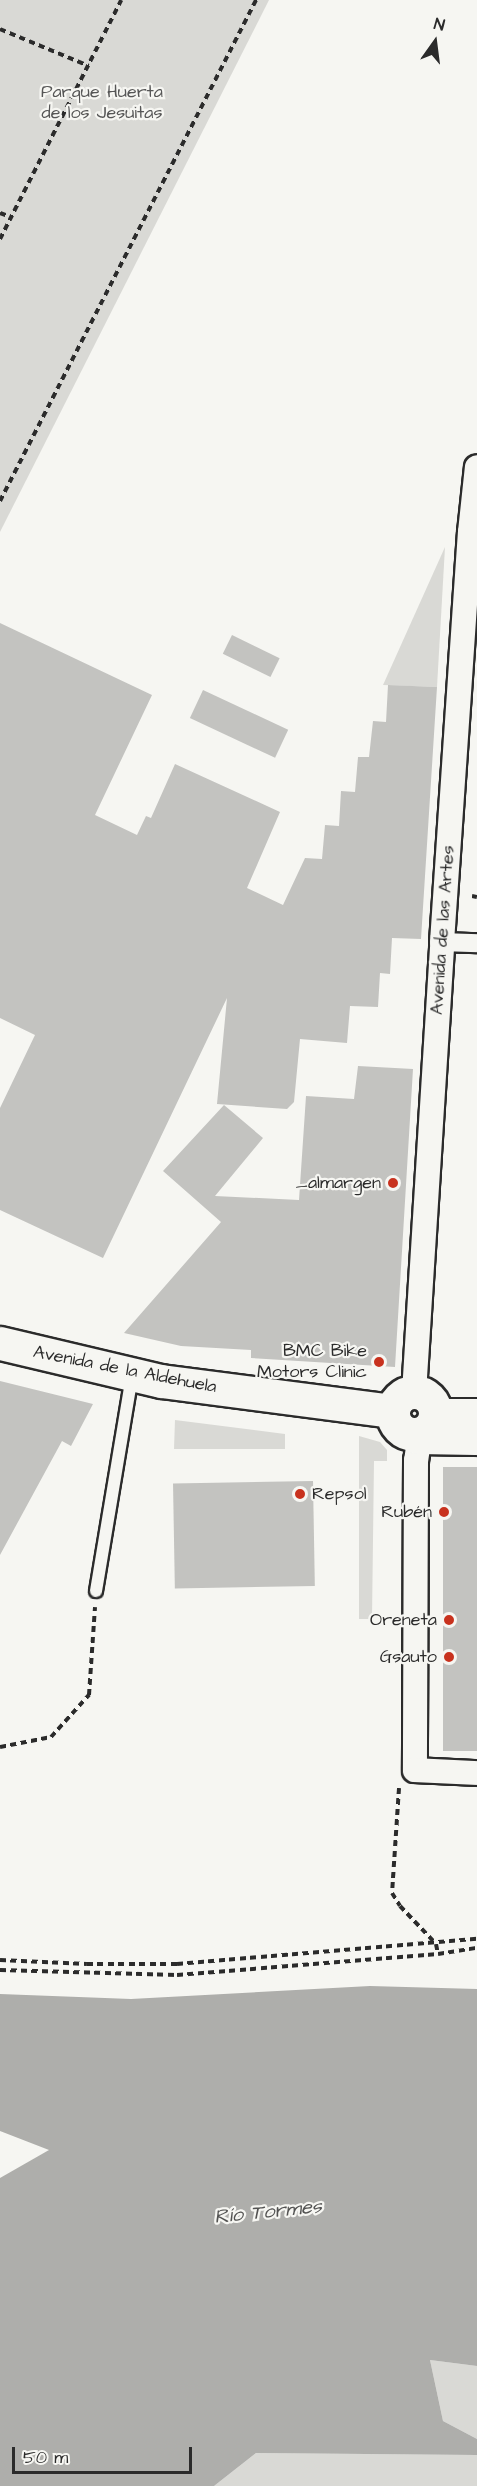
<!DOCTYPE html>
<meta charset="utf-8">
<style>
body{margin:0}
#map{position:relative;width:477px;height:2486px;overflow:hidden;background:#f6f6f2;font-family:"Architects Daughter",sans-serif}
div>[style]{position:absolute}
.green>*{inset:0;background:#d9d9d5}
.water>*{inset:0;background:#aeaeab}
.building>*{inset:0;background:#c3c3c0;transform-origin:0 0}
.path>*{height:4px;margin-top:-2px;transform-origin:0;background:repeating-linear-gradient(90deg,#2b2b2b 0 6px,transparent 0 10.5px)}
.roads{filter:drop-shadow(2px 0 #2b2b2b) drop-shadow(-2px 0 #2b2b2b) drop-shadow(0 2px #2b2b2b) drop-shadow(0 -2px #2b2b2b)}
.service>*{height:12px;margin:-6px;padding:0 6px;transform-origin:6px;border-radius:6px;background:#f6f6f2}
.pedestrian>*{height:18px;margin:-9px;padding:0 9px;transform-origin:9px;border-radius:9px;background:#f6f6f2}
.minor>*{height:24px;margin:-12px;padding:0 12px;transform-origin:12px;border-radius:12px;background:#f6f6f2}
.secondary>*{height:33px;margin:-16.5px;padding:0 16.5px;transform-origin:16.5px;border-radius:16.5px;background:#f6f6f2}
.secondary>.ring{margin:-16.5px;padding:0;box-sizing:content-box;background:none;border:33px solid #f6f6f2;border-radius:50%}
.dots>*{width:16px;height:16px;translate:-50% -50%;box-sizing:border-box;border:3px solid #f6f6f2;border-radius:50%}
span{translate:-50% -50%;white-space:nowrap;text-align:center;line-height:1.15;-webkit-text-stroke:4.5px #f6f6f2;paint-order:stroke}
.park-label{font-size:18px;color:#565656}
.street-label{font-size:18px;color:#2b2b2b}
.poi-label{font-size:18px;color:#2b2b2b}
.right{translate:-100% -50%;text-align:right}
.left{translate:0 -50%;text-align:left}
.water-label{font-size:20px;color:#525251;font-style:italic}
.north{position:absolute;left:405px;top:12px;width:60px;height:60px;-webkit-text-stroke:4px #f6f6f2;paint-order:stroke;rotate:14deg;font-size:16px;font-weight:700;line-height:24px;text-align:center;color:#2b2b2b}
.north::after{content:'';display:block;margin:auto;width:21px;height:27px;background:#2b2b2b;clip-path:polygon(50% 0,100% 100%,50% 72%,0 100%)}
.scale{position:absolute;left:12px;top:2447px;width:180px;height:27px;box-sizing:border-box;border:3px solid #2b2b2b;border-top:0;padding-left:8px;font-size:18px;line-height:21px;white-space:nowrap;color:#2b2b2b;-webkit-text-stroke:4px #f6f6f2;paint-order:stroke}
</style>
<div id="map">
<div class="green">
<div style="clip-path:polygon(0 0,269px 0,0 532px)"></div>
<div style="clip-path:polygon(445px 547px,437px 687px,383px 685px)"></div>
<div style="clip-path:polygon(175px 1420px,285px 1434px,285px 1449px,174px 1449px)"></div>
<div style="clip-path:polygon(359px 1436px,380px 1442px,387px 1450px,387px 1461px,374px 1461px,372px 1619px,359px 1619px)"></div>
<div style="clip-path:polygon(430px 2360px,477px 2366px,477px 2439px,443px 2421px)"></div>
<div style="clip-path:polygon(256px 2453px,477px 2455px,477px 2486px,214px 2486px)"></div>
</div>
<div class="water">
<div style="clip-path:polygon(370px 1986px,477px 1989px,477px 2366px,430px 2360px,443px 2421px,477px 2439px,477px 2455px,256px 2453px,214px 2486px,0 2486px,0 2178px,49px 2150px,0 2131px,0 1994px,131px 1999px)"></div>
</div>
<div class="building">
<div style="clip-path:polygon(0 623px,152px 695px,95px 815px,137px 835px,146px 816px,151px 818px,175px 764px,280px 812px,247px 888px,283px 905px,305px 858px,322px 859px,325px 825px,339px 826px,341px 791px,355px 792px,358px 757px,369px 757px,373px 721px,386px 722px,388px 685px,437px 687px,421px 939px,392px 938px,390px 974px,380px 973px,378px 1007px,350px 1006px,347px 1043px,300px 1039px,294px 1102px,287px 1109px,217px 1104px,227px 998px,103px 1258px,0 1210px,0 1108px,35px 1035px,0 1018px)"></div>
<div style="left:232px;top:635px;width:53px;height:21px;rotate:26deg"></div>
<div style="left:203px;top:690px;width:94px;height:31px;rotate:25deg"></div>
<div style="clip-path:polygon(358px 1066px,413px 1069px,395px 1367px,251px 1358px,251px 1350px,181px 1346px,124px 1333px,221px 1222px,163px 1171px,224px 1105px,263px 1138px,215px 1196px,299px 1200px,306px 1096px,354px 1099px)"></div>
<div style="clip-path:polygon(0 1381px,93px 1404px,71px 1446px,62px 1441px,0 1555px)"></div>
<div style="left:443px;top:1467px;width:34px;height:284px"></div>
<div style="left:313px;top:1481px;width:105px;height:140px;rotate:89deg"></div>
</div>
<div class="path">
<div style="left:0;top:29px;width:96px;rotate:22.6deg"></div>
<div style="left:0;top:213px;width:12px;rotate:20deg"></div>
<div style="left:0;top:239px;width:268px;rotate:-63.1deg"></div>
<div style="left:0;top:501px;width:563px;rotate:-62.93deg"></div>
<div style="left:472px;top:896px;width:5px;rotate:11deg"></div>
<div style="left:0;top:1747px;width:52px;rotate:-11.1deg"></div>
<div style="left:51px;top:1737px;width:57px;rotate:-47.9deg"></div>
<div style="left:89px;top:1695px;width:88px;rotate:-86.1deg"></div>
<div style="left:399px;top:1788px;width:105px;rotate:93.8deg"></div>
<div style="left:392px;top:1893px;width:15px;rotate:58deg"></div>
<div style="left:400px;top:1906px;width:52px;rotate:46.5deg"></div>
<div style="left:436px;top:1944px;width:10px;rotate:79deg"></div>
<div style="left:0;top:1960px;width:87px;rotate:2.6deg"></div>
<div style="left:87px;top:1964px;width:90px"></div>
<div style="left:177px;top:1964px;width:301px;rotate:-4.8deg"></div>
<div style="left:0;top:1970px;width:177px;rotate:1.6deg"></div>
<div style="left:177px;top:1975px;width:262px;rotate:-4.6deg"></div>
<div style="left:438px;top:1954px;width:39px;rotate:-9deg"></div>
</div>
<div class="roads">
<div class="service">
<div style="left:96px;top:1591px;width:218px;rotate:-80.5deg"></div>
</div>
<div class="pedestrian">
<div style="left:442px;top:942px;width:35px;rotate:2deg"></div>
</div>
<div class="minor">
<div style="left:414px;top:1393px;width:452px;rotate:-86.4deg"></div>
<div style="left:442px;top:942px;width:411px;rotate:-86.1deg"></div>
<div style="left:470px;top:532px;width:65px;rotate:-83.9deg"></div>
<div style="left:420px;top:1433px;width:27px;rotate:98deg"></div>
<div style="left:416px;top:1460px;width:310px;rotate:90.2deg"></div>
<div style="left:415px;top:1770px;width:62px;rotate:2.8deg"></div>
<div style="left:417px;top:1442px;width:60px;rotate:1deg"></div>
</div>
<div class="secondary">
<div style="left:0;top:1343px;width:165px;rotate:13.3deg"></div>
<div style="left:161px;top:1381px;width:234px;rotate:7.4deg"></div>
<div class="ring" style="left:393px;top:1392px;width:9px;height:9px"></div>
<div style="left:435px;top:1415px;width:42px"></div>
</div>
</div>
<div class="dots">
<div style="left:393px;top:1183px;background:#c8321e"></div>
<div style="left:379px;top:1362px;background:#c8321e"></div>
<div style="left:300px;top:1494px;background:#c8321e"></div>
<div style="left:444px;top:1512px;background:#c8321e"></div>
<div style="left:449px;top:1620px;background:#c8321e"></div>
<div style="left:449px;top:1657px;background:#c8321e"></div>
</div>
<div class="park-label">
<span style="left:102px;top:103px">Parque Huerta<br>de los Jesuitas</span>
</div>
<div class="street-label">
<span style="left:443px;top:930px;rotate:-86deg">Avenida de las Artes</span>
<span style="left:125px;top:1370px;rotate:11deg">Avenida de la Aldehuela</span>
</div>
<div class="poi-label">
<span class="right" style="left:381px;top:1183px">_almargen</span>
<span class="right" style="left:367px;top:1362px">BMC Bike<br>Motors Clinic</span>
<span class="left" style="left:312px;top:1494px">Repsol</span>
<span class="right" style="left:432px;top:1512px">Rubén</span>
<span class="right" style="left:437px;top:1620px">Oreneta</span>
<span class="right" style="left:437px;top:1657px">Gsauto</span>
</div>
<div class="water-label">
<span style="left:268px;top:2212px;rotate:-6deg">Río Tormes</span>
</div>
<div class="north">N</div>
<div class="scale">50 m</div>
</div>
